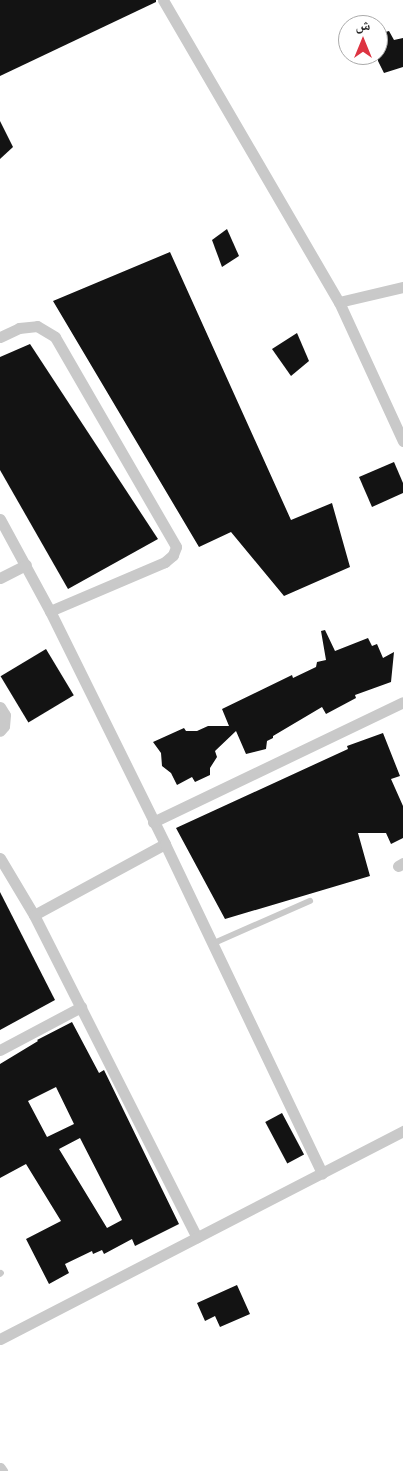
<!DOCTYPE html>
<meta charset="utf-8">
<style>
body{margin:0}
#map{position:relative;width:403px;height:1471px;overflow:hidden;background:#fff;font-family:Figtree,"Noto Naskh Arabic",sans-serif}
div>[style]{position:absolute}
.building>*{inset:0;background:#131313;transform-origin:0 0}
.service>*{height:5.5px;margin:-2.75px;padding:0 2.75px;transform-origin:2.75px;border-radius:2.75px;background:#c9c9c9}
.minor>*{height:11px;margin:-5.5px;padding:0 5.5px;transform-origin:5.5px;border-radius:5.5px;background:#c9c9c9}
span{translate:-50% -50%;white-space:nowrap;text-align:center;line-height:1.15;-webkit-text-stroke:5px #fff;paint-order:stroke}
.north{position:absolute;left:338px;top:15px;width:50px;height:50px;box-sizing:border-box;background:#fff;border:1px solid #ababab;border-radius:50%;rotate:0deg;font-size:14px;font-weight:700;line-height:20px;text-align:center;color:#2c2c2c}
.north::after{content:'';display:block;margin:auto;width:18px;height:22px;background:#dd3442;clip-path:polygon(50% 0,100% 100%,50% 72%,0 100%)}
</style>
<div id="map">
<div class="building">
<div style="clip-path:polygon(0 0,156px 0,156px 2px,0 76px)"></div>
<div style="clip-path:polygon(389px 31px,394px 40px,403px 38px,403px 67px,384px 73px,378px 61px,378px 34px)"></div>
<div style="clip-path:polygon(0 121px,13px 147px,0 159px)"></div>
<div style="clip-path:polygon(227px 229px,239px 256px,222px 267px,212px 240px)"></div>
<div style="clip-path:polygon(170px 252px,291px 520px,332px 503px,350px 567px,284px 596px,231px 532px,199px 547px,53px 301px)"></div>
<div style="clip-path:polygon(297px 333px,309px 361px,291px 376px,272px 349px)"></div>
<div style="clip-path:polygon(30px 344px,158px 539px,68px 589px,0 470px,0 357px)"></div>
<div style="clip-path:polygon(394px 462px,403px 483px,403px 493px,372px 507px,359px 477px)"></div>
<div style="clip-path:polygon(325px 630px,335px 651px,368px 638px,372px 646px,377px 644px,383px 658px,394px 652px,391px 682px,355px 695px,356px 698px,326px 714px,322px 707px,273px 736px,273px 738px,267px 741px,266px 749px,246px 754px,236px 731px,215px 751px,217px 757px,210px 768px,210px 775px,195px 782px,192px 777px,177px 785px,171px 773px,162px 766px,161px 753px,153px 742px,184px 728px,186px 731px,197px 731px,208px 726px,229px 726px,222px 709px,292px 675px,293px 678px,316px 667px,317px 662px,326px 660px,321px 631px)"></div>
<div style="left:46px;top:649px;width:54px;height:53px;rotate:59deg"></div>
<div style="clip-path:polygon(383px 733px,400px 776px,391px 779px,403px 806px,403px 838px,391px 844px,386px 833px,358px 833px,370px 876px,225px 919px,176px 828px,348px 749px,347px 746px)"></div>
<div style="clip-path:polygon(0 892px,55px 1000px,0 1030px)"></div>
<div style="clip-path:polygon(evenodd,72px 1022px,99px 1073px,104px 1070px,179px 1224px,135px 1246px,132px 1239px,104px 1254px,102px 1250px,93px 1254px,92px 1251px,65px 1264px,69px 1273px,49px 1284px,26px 1239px,61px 1221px,26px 1164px,0 1178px,0 1064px,38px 1041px,37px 1040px,72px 1022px,56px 1087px,74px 1124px,47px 1137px,28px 1101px,56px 1087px,72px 1022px,80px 1138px,122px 1220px,107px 1228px,59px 1149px,80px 1138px)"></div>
<div style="left:282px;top:1113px;width:47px;height:19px;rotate:62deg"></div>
<div style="clip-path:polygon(237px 1285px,250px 1314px,220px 1327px,215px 1316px,205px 1321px,197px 1303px)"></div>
</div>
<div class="service">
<div style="left:212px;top:944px;width:107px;rotate:-23.7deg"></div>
<div style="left:0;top:1274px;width:1px;rotate:-45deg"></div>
</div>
<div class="minor">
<div style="left:163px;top:0;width:350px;rotate:59.8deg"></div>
<div style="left:339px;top:302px;width:153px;rotate:65.3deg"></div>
<div style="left:339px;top:302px;width:66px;rotate:-13.2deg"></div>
<div style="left:0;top:337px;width:21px;rotate:-25deg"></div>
<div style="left:19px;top:328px;width:18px;rotate:-6deg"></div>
<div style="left:37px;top:326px;width:21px;rotate:31deg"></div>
<div style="left:55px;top:337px;width:242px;rotate:60deg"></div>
<div style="left:176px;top:547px;width:9px;rotate:111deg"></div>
<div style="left:173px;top:555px;width:11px;rotate:139deg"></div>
<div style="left:165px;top:562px;width:125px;rotate:156.9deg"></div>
<div style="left:0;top:519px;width:105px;rotate:61.5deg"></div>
<div style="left:50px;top:611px;width:260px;rotate:63.7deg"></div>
<div style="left:0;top:578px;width:29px;rotate:-27deg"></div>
<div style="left:0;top:707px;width:9px;rotate:58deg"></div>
<div style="left:5px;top:715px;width:11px;rotate:95deg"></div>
<div style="left:4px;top:726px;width:6px;rotate:129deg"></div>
<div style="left:153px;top:822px;width:277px;rotate:-25.6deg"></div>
<div style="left:0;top:858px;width:66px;rotate:59.2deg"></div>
<div style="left:34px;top:915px;width:361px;rotate:63.2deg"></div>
<div style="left:398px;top:866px;width:6px;rotate:-31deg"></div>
<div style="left:34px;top:915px;width:149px;rotate:-28.5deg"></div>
<div style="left:165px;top:844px;width:365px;rotate:64.5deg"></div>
<div style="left:0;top:1050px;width:92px;rotate:-28deg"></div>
<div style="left:0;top:1339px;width:454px;rotate:-27.3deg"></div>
<div style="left:0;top:1468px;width:4px;rotate:56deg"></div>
</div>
<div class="north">ش</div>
</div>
